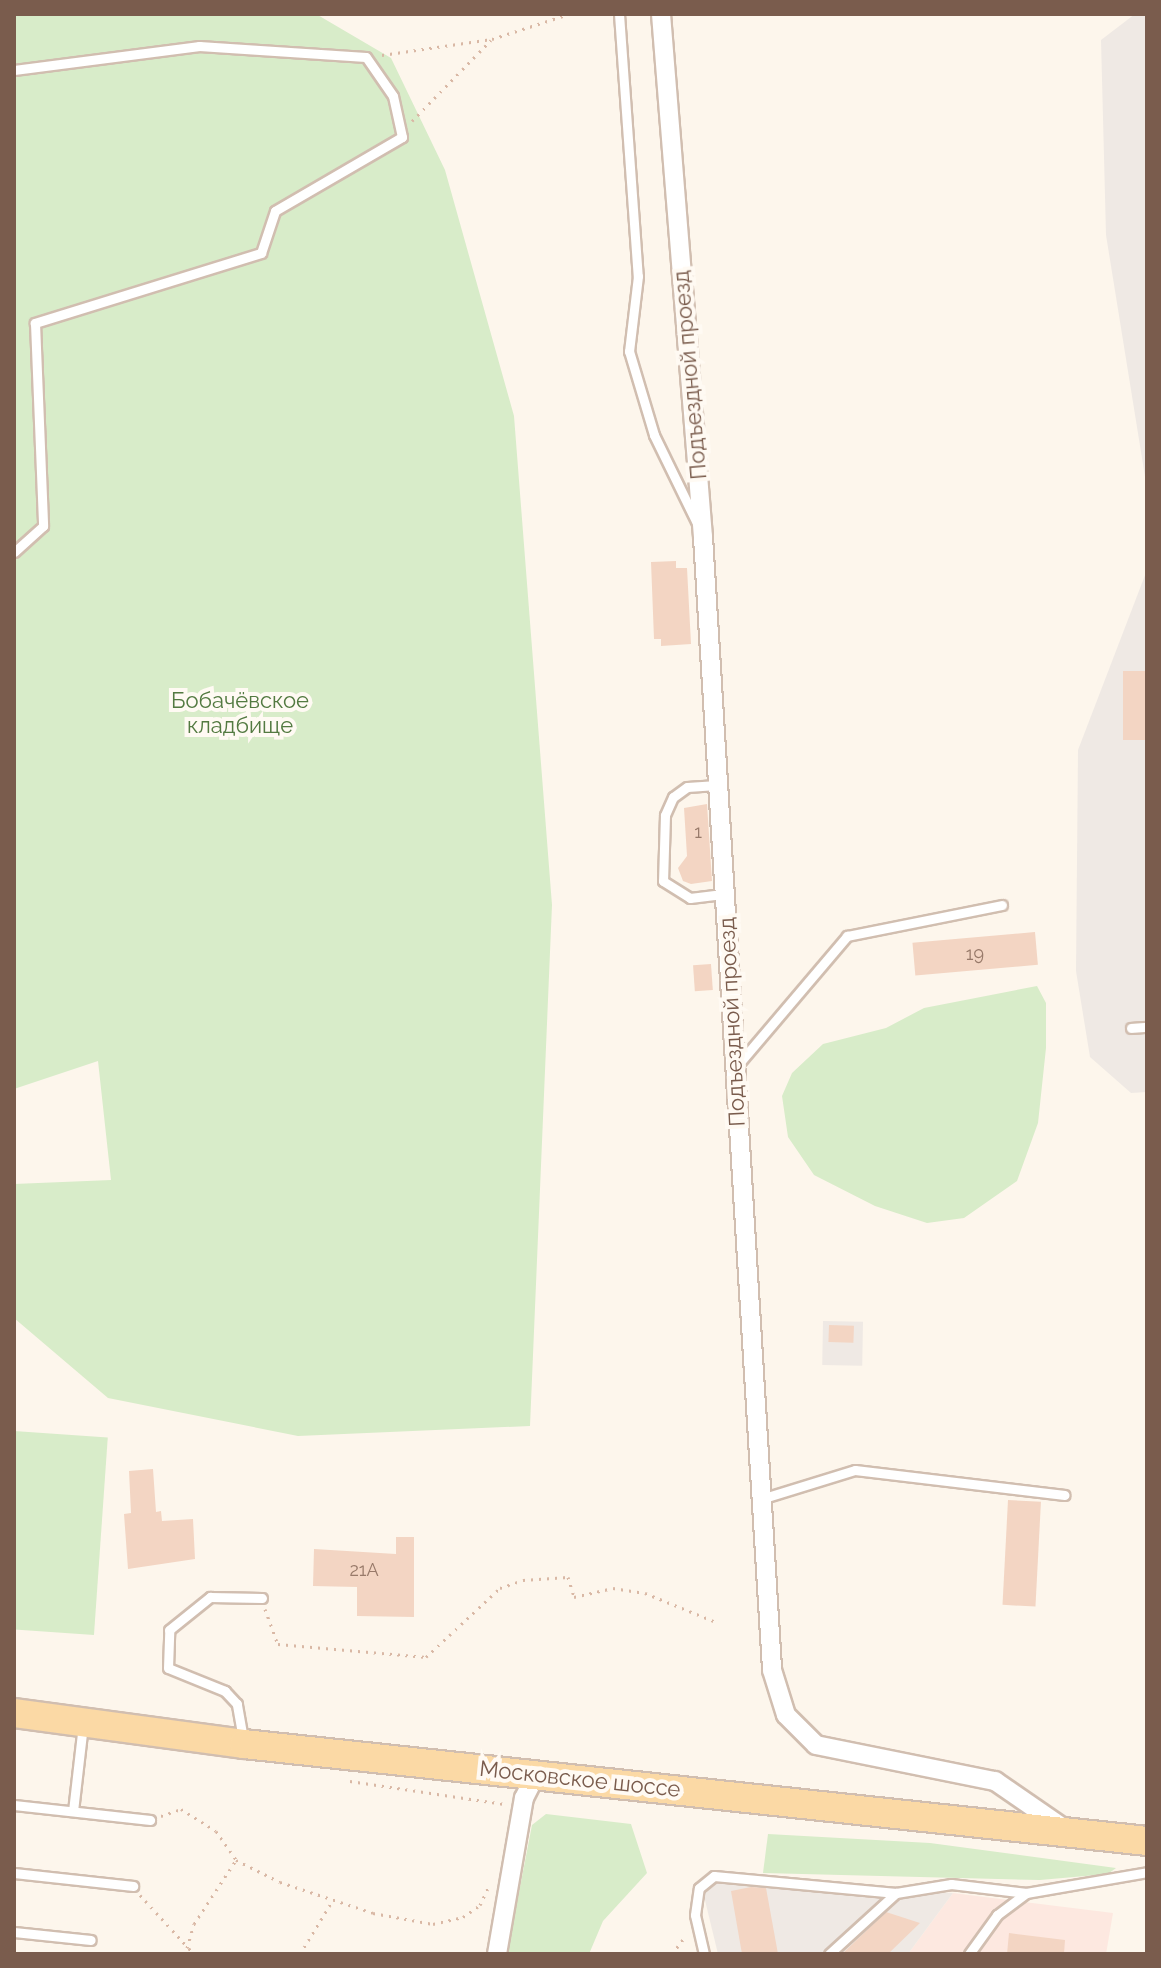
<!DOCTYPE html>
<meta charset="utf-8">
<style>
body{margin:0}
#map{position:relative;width:1161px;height:1968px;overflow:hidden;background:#fdf6ec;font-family:Raleway,sans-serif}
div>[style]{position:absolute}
.commercial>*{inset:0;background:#fde8e0}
.industrial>*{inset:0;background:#efe9e4;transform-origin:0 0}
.green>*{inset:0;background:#d8ecc9;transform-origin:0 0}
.building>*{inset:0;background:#f3d5c3;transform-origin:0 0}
.path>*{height:3px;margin-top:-1.5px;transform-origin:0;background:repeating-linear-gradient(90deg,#d9b8a5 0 2px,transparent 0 8px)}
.roads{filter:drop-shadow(2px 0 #d1beb0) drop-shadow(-2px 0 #d1beb0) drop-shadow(0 2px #d1beb0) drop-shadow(0 -2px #d1beb0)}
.lane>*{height:9px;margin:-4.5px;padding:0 4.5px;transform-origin:4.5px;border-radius:4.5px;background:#fff}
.street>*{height:18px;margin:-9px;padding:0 9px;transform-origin:9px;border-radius:9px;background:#fff}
.primary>*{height:28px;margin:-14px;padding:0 14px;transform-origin:14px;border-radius:14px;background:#fbd9a5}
span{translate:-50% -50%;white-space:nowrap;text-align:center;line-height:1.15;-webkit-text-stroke:8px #fffaf3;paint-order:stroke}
.number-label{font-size:18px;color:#987a6a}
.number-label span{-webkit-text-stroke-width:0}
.street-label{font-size:22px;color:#7a5c4d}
.park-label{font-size:22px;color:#537a41}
.frame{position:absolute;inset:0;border:16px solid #7a5c4d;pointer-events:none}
</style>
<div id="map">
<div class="commercial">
<div style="clip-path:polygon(953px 1893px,1113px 1913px,1106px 1954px,908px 1954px)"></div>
</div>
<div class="industrial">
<div style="clip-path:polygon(1135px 14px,1147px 14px,1147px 489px,1106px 235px,1101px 40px)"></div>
<div style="clip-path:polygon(1147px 570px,1147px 1092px,1131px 1093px,1090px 1057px,1076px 971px,1078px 750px)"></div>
<div style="left:823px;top:1321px;width:40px;height:44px;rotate:1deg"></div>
<div style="clip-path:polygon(713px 1881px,953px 1893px,908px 1954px,718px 1954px,703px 1892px)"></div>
</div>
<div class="green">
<div style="clip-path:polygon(14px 14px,316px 14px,391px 58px,445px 170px,514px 416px,552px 905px,530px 1426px,298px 1436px,108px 1398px,14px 1318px,14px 1184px,111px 1180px,98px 1061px,14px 1089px)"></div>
<div style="clip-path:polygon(1037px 986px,1046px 1003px,1046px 1048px,1038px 1123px,1017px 1181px,964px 1218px,927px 1223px,875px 1206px,814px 1175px,788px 1137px,782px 1096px,792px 1073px,823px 1044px,886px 1028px,924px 1008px)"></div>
<div style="left:14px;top:1431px;width:94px;height:198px;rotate:4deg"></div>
<div style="clip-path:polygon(546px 1814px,631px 1824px,647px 1873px,603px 1921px,589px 1954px,507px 1954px,532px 1825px)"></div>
<div style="clip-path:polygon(768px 1834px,930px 1843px,1116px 1868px,1108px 1874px,1040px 1880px,763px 1873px)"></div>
</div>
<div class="building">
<div style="clip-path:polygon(676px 561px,676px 568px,687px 568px,691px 644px,661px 646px,661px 639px,654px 639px,651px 562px)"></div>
<div style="left:1147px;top:671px;width:69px;height:24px;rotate:90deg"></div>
<div style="clip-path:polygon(707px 804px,712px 881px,691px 884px,683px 881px,678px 868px,687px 856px,684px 808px)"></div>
<div style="left:1035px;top:932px;width:33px;height:123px;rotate:85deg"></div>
<div style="left:711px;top:964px;width:26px;height:18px;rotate:86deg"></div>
<div style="left:829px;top:1325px;width:25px;height:17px;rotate:2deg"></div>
<div style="clip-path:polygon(153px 1469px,156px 1512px,161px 1511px,162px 1521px,193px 1519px,195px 1559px,128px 1569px,124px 1514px,131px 1513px,129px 1471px)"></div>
<div style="left:1008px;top:1500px;width:33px;height:105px;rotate:3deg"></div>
<div style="clip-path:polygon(396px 1537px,414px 1537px,414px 1617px,357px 1616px,357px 1587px,313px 1586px,314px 1549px,396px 1554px)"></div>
<div style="clip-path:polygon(751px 1887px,766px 1888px,778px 1954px,742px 1954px,731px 1891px)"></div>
<div style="clip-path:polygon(886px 1912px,920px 1923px,888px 1954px,842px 1954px)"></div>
<div style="clip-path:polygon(1009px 1933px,1065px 1940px,1064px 1954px,1007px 1954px)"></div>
</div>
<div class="path">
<div style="left:382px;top:55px;width:111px;rotate:-8.3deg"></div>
<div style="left:492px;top:39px;width:81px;rotate:-18deg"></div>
<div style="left:412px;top:121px;width:113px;rotate:-45.7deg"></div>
<div style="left:265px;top:1609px;width:37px;rotate:70deg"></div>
<div style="left:278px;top:1644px;width:149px;rotate:5deg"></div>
<div style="left:426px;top:1657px;width:101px;rotate:-43deg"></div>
<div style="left:500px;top:1588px;width:24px;rotate:-19deg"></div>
<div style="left:523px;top:1580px;width:45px;rotate:-3.8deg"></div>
<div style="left:568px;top:1577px;width:21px;rotate:73deg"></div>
<div style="left:574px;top:1597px;width:40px;rotate:-13deg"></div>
<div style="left:613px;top:1588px;width:32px;rotate:9deg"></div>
<div style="left:645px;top:1593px;width:77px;rotate:22.2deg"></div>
<div style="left:350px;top:1781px;width:156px;rotate:8.5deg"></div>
<div style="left:161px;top:1816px;width:21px;rotate:-19deg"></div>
<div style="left:181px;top:1809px;width:41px;rotate:32.2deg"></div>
<div style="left:216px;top:1831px;width:35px;rotate:55deg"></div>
<div style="left:236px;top:1860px;width:49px;rotate:26.6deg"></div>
<div style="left:280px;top:1882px;width:98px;rotate:18.4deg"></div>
<div style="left:373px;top:1913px;width:61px;rotate:10.4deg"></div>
<div style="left:433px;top:1924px;width:31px;rotate:-13deg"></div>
<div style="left:463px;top:1917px;width:21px;rotate:-35deg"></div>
<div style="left:480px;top:1905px;width:19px;rotate:-65deg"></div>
<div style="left:140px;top:1895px;width:80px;rotate:47.5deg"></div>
<div style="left:187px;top:1948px;width:25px;rotate:-74deg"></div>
<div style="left:194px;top:1924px;width:77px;rotate:-56.7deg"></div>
<div style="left:300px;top:1954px;width:63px;rotate:-58.6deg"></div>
<div style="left:672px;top:1954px;width:21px;rotate:-53deg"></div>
</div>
<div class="roads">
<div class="lane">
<div style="left:619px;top:14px;width:263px;rotate:85.9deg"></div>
<div style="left:638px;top:276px;width:76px;rotate:96.8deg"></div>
<div style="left:629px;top:351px;width:88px;rotate:73.4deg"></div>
<div style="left:654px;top:435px;width:98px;rotate:64deg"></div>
<div style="left:14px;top:70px;width:187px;rotate:-7.4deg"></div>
<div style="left:199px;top:46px;width:167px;rotate:3.8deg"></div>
<div style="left:366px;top:57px;width:47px;rotate:55.3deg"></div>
<div style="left:393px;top:96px;width:42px;rotate:77.6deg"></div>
<div style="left:402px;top:137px;width:147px;rotate:149.8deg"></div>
<div style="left:275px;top:211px;width:44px;rotate:108.4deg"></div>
<div style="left:261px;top:253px;width:237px;rotate:162.8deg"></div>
<div style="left:35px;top:323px;width:203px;rotate:87.7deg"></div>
<div style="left:43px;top:526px;width:39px;rotate:138deg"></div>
<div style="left:717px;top:785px;width:30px;rotate:176deg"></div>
<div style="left:687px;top:787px;width:17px;rotate:144deg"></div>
<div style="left:673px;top:797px;width:20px;rotate:114deg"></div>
<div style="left:665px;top:815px;width:66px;rotate:91.7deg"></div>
<div style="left:663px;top:881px;width:32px;rotate:32deg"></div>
<div style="left:690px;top:898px;width:35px;rotate:-7deg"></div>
<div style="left:1131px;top:1028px;width:16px;rotate:-4deg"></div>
<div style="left:736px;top:1067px;width:172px;rotate:-49.7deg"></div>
<div style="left:847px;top:936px;width:158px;rotate:-11.3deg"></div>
<div style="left:764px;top:1498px;width:95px;rotate:-17.1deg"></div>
<div style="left:855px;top:1470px;width:211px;rotate:6.8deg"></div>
<div style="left:243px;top:1739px;width:36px;rotate:-100deg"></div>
<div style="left:237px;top:1704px;width:18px;rotate:-133deg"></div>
<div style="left:225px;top:1691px;width:61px;rotate:-158deg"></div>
<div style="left:168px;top:1668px;width:38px;rotate:-88deg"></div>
<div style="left:169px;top:1630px;width:53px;rotate:-38.8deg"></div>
<div style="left:210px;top:1597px;width:52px;rotate:1.1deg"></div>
<div style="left:14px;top:1805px;width:137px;rotate:6.3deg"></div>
<div style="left:73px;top:1811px;width:87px;rotate:-83.4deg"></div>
<div style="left:14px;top:1873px;width:120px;rotate:6.2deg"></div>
<div style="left:14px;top:1932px;width:77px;rotate:5.9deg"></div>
<div style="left:704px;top:1954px;width:40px;rotate:-103deg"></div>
<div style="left:695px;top:1915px;width:27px;rotate:-82deg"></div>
<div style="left:699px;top:1888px;width:19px;rotate:-39deg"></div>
<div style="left:714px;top:1876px;width:183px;rotate:5.3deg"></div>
<div style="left:829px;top:1954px;width:91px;rotate:-42.3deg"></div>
<div style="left:896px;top:1893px;width:56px;rotate:-9.3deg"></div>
<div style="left:951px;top:1884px;width:76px;rotate:6.8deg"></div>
<div style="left:969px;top:1954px;width:48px;rotate:-54.3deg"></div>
<div style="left:997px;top:1915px;width:36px;rotate:-37deg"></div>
<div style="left:1026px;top:1893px;width:123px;rotate:-9.8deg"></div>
</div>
<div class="street">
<div style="left:661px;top:14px;width:525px;rotate:85.41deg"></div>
<div style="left:703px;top:537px;width:1135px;rotate:86.51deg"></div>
<div style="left:772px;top:1670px;width:47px;rotate:72.7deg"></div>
<div style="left:786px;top:1715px;width:42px;rotate:45deg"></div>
<div style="left:816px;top:1745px;width:183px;rotate:11.4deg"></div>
<div style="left:995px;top:1781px;width:86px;rotate:34.6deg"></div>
<div style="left:497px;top:1954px;width:158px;rotate:-80.2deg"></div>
<div style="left:524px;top:1798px;width:25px;rotate:-63deg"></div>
</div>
<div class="primary">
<div style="left:14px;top:1713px;width:232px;rotate:7.7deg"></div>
<div style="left:244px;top:1744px;width:908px;rotate:6.13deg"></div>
</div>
</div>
<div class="number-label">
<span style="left:698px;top:832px">1</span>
<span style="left:975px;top:954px">19</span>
<span style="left:364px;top:1570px">21А</span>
</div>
<div class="street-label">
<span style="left:690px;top:375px;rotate:-95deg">Подъездной проезд</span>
<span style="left:732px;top:1022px;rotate:-93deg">Подъездной проезд</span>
<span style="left:580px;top:1779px;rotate:6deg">Московское шоссе</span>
</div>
<div class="park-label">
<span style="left:240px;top:713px">Бобачёвское<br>кладбище</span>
</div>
<div class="frame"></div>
</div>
